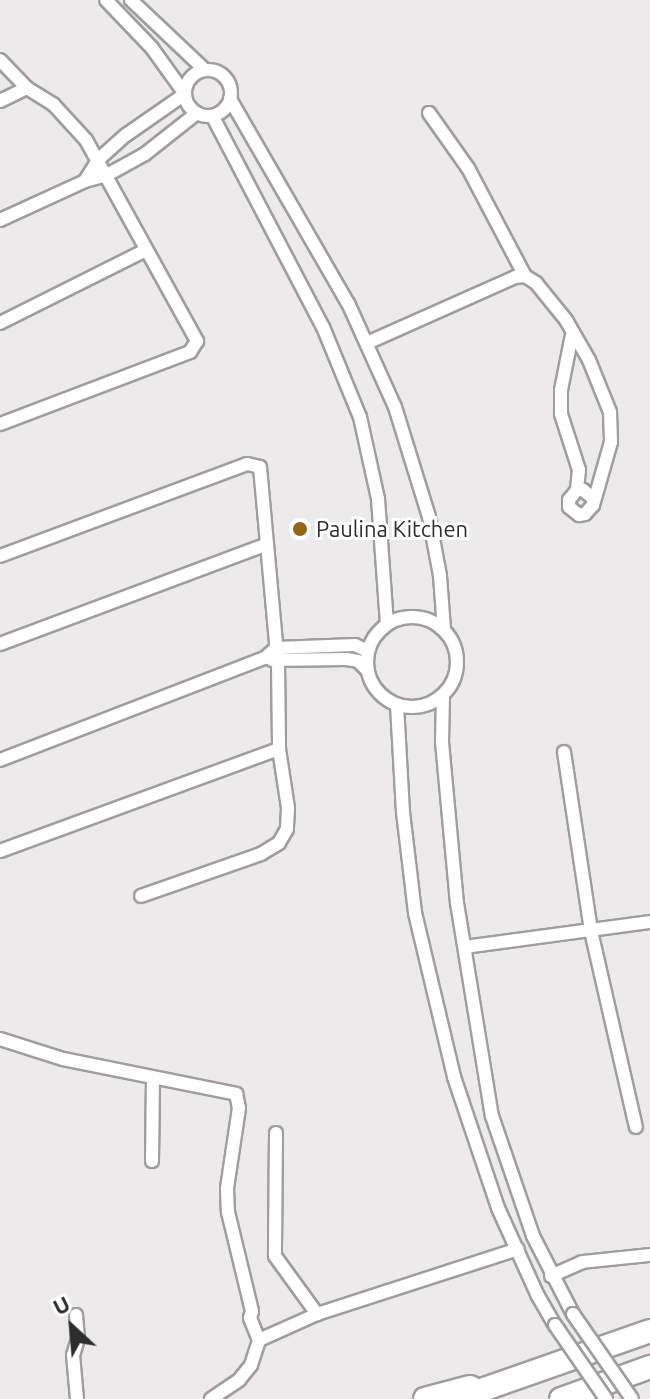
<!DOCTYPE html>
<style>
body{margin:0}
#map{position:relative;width:650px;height:1399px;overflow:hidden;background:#edeaec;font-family:Ubuntu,sans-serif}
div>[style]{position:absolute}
.roads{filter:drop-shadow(2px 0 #a09d9f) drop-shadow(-2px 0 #a09d9f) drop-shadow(0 2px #a09d9f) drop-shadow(0 -2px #a09d9f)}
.street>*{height:12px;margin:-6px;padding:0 6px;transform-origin:6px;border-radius:6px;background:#fff}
.street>.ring{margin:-6px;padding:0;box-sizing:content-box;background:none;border:12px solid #fff;border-radius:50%}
.highway>*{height:22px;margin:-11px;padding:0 11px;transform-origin:11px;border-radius:11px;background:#fff}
.bridges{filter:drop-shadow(2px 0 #a09d9f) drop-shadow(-2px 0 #a09d9f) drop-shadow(0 2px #a09d9f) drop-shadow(0 -2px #a09d9f)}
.street-bridge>*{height:12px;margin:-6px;padding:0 6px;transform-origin:6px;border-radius:6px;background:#fff}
.dots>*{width:22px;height:22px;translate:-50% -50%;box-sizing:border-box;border:4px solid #fff;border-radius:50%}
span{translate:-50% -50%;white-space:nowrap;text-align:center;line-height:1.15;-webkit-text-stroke:6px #fff;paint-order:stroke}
.poi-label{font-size:22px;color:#2e2d2e}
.left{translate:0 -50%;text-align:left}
.north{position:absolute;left:32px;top:1287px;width:80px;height:80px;-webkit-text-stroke:6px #fff;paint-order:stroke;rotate:334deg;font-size:22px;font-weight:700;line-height:32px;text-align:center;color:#2e2d2e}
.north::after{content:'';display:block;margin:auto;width:28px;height:36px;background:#2e2d2e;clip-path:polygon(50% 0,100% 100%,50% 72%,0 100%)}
</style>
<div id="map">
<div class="roads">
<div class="street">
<div style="left:131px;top:0;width:102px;rotate:43.4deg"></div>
<div style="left:0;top:60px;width:39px;rotate:46deg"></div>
<div style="left:27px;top:88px;width:31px;rotate:32deg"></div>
<div style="left:53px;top:104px;width:49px;rotate:47.5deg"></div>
<div style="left:86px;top:140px;width:230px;rotate:61.1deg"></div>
<div style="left:197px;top:341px;width:13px;rotate:122deg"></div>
<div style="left:190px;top:352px;width:203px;rotate:159.2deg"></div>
<div class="ring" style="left:185px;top:70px;width:34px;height:34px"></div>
<div style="left:230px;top:99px;width:236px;rotate:60deg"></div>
<div style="left:348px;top:303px;width:114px;rotate:65.7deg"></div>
<div style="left:395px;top:407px;width:115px;rotate:72.8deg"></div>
<div style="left:429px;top:517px;width:60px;rotate:79.4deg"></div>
<div style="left:440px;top:576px;width:53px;rotate:85.7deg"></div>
<div style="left:0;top:101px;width:30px;rotate:-26deg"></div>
<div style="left:429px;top:113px;width:67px;rotate:54.7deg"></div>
<div style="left:468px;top:168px;width:122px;rotate:62.2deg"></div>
<div style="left:213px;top:117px;width:237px;rotate:62.4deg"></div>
<div style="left:323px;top:327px;width:97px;rotate:67.7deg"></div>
<div style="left:360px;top:417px;width:84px;rotate:77.6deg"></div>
<div style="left:378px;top:499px;width:125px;rotate:85.9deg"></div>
<div style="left:85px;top:181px;width:26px;rotate:-58deg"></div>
<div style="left:99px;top:159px;width:36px;rotate:-42deg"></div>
<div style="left:126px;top:135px;width:72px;rotate:-34.8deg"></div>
<div style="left:185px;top:94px;width:57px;rotate:-125.7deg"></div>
<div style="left:152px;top:48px;width:66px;rotate:-133.8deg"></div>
<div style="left:0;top:220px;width:94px;rotate:-24.6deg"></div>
<div style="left:85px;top:181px;width:23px;rotate:-15deg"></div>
<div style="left:107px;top:175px;width:43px;rotate:-28.9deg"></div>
<div style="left:145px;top:154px;width:66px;rotate:-38.3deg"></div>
<div style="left:0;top:323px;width:163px;rotate:-26.6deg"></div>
<div style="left:572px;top:335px;width:56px;rotate:101.3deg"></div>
<div style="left:561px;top:390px;width:24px;rotate:90deg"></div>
<div style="left:561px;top:414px;width:59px;rotate:72.2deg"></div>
<div style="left:579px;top:470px;width:20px;rotate:96deg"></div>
<div style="left:577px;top:490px;width:13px;rotate:129deg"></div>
<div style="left:569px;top:500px;width:7px;rotate:90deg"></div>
<div style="left:569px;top:507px;width:13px;rotate:39deg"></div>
<div style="left:579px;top:515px;width:6px;rotate:-9deg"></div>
<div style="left:585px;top:514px;width:12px;rotate:-48deg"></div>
<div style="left:593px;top:505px;width:7px;rotate:-90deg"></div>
<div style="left:593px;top:498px;width:13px;rotate:-141deg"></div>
<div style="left:583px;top:490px;width:6px;rotate:180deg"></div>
<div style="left:367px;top:343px;width:162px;rotate:-24deg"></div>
<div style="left:515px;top:277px;width:10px;rotate:-6deg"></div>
<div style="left:525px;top:276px;width:13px;rotate:32deg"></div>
<div style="left:536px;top:283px;width:48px;rotate:51deg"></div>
<div style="left:566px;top:320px;width:46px;rotate:60.1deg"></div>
<div style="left:589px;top:360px;width:56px;rotate:68deg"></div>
<div style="left:610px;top:412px;width:30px;rotate:88deg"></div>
<div style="left:611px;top:442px;width:66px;rotate:105.9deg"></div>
<div style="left:0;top:556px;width:264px;rotate:-20.4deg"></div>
<div style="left:247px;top:464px;width:13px;rotate:13deg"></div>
<div style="left:260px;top:467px;width:197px;rotate:84.8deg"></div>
<div style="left:278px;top:663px;width:86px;rotate:89.3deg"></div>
<div style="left:279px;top:749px;width:60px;rotate:81.3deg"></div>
<div style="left:288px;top:808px;width:21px;rotate:93deg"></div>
<div style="left:287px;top:829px;width:16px;rotate:120deg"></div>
<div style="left:279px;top:843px;width:21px;rotate:149deg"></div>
<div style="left:261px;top:854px;width:127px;rotate:160.7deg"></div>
<div class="ring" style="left:367px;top:617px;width:78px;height:78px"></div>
<div style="left:0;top:644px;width:285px;rotate:-20.5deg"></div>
<div style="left:272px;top:660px;width:74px;rotate:-0.8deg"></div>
<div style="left:346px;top:659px;width:12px;rotate:9deg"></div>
<div style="left:358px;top:661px;width:14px;rotate:45deg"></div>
<div style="left:443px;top:697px;width:45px;rotate:91.3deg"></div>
<div style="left:442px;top:742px;width:162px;rotate:84.7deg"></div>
<div style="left:457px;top:903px;width:216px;rotate:80.7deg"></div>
<div style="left:492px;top:1116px;width:127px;rotate:71.1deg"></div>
<div style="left:533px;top:1236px;width:88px;rotate:62.9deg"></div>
<div style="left:397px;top:705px;width:107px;rotate:86.8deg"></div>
<div style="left:403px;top:812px;width:102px;rotate:83.2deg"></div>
<div style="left:415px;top:913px;width:169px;rotate:76.6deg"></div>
<div style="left:454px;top:1077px;width:138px;rotate:71.4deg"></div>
<div style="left:498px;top:1208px;width:97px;rotate:65.6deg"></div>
<div style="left:538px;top:1296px;width:34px;rotate:60deg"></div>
<div style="left:564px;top:752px;width:181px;rotate:81.4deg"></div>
<div style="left:591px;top:931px;width:201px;rotate:77.1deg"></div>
<div style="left:0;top:760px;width:284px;rotate:-21.1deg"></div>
<div style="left:265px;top:658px;width:15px;rotate:-42deg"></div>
<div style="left:276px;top:648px;width:79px;rotate:-2.2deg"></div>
<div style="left:355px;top:645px;width:14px;rotate:25deg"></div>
<div style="left:0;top:851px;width:297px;rotate:-20.1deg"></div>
<div style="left:465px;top:947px;width:187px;rotate:-7.7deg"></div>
<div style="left:0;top:1039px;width:66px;rotate:17.6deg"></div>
<div style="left:63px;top:1059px;width:177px;rotate:11.4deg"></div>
<div style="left:236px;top:1094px;width:14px;rotate:78deg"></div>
<div style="left:239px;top:1108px;width:81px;rotate:98.5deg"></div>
<div style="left:227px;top:1188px;width:24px;rotate:88deg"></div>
<div style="left:228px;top:1212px;width:102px;rotate:76.4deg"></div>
<div style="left:252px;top:1311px;width:7px;rotate:106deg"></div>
<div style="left:250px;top:1318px;width:24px;rotate:68deg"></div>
<div style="left:276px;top:1133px;width:123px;rotate:90.5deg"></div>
<div style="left:275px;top:1256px;width:72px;rotate:54.1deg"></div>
<div style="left:152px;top:1161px;width:83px;rotate:-89.3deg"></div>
<div style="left:551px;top:1276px;width:34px;rotate:-24deg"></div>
<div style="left:582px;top:1262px;width:68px;rotate:-5.9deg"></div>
<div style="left:76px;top:1315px;width:24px;rotate:85deg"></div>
<div style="left:78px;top:1339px;width:17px;rotate:107deg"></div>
<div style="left:73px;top:1355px;width:44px;rotate:84.8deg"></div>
<div style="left:211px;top:1399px;width:34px;rotate:-34deg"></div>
<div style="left:239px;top:1380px;width:19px;rotate:-51deg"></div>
<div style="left:251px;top:1365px;width:26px;rotate:-72deg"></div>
<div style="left:259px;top:1340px;width:64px;rotate:-24.1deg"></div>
<div style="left:317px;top:1314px;width:211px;rotate:-17.9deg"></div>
</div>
<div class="highway">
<div style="left:425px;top:1399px;width:47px;rotate:-14.9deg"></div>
<div style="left:456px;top:1399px;width:206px;rotate:-19.3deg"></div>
<div style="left:561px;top:1399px;width:95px;rotate:-19.8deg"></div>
</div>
</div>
<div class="bridges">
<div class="street-bridge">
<div style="left:573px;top:1314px;width:103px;rotate:55.2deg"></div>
<div style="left:555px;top:1325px;width:90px;rotate:55.4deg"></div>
</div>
</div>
<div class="dots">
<div style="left:300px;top:529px;background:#946514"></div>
</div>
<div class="poi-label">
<span class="left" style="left:316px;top:529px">Paulina Kitchen</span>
</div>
<div class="north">U</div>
</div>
